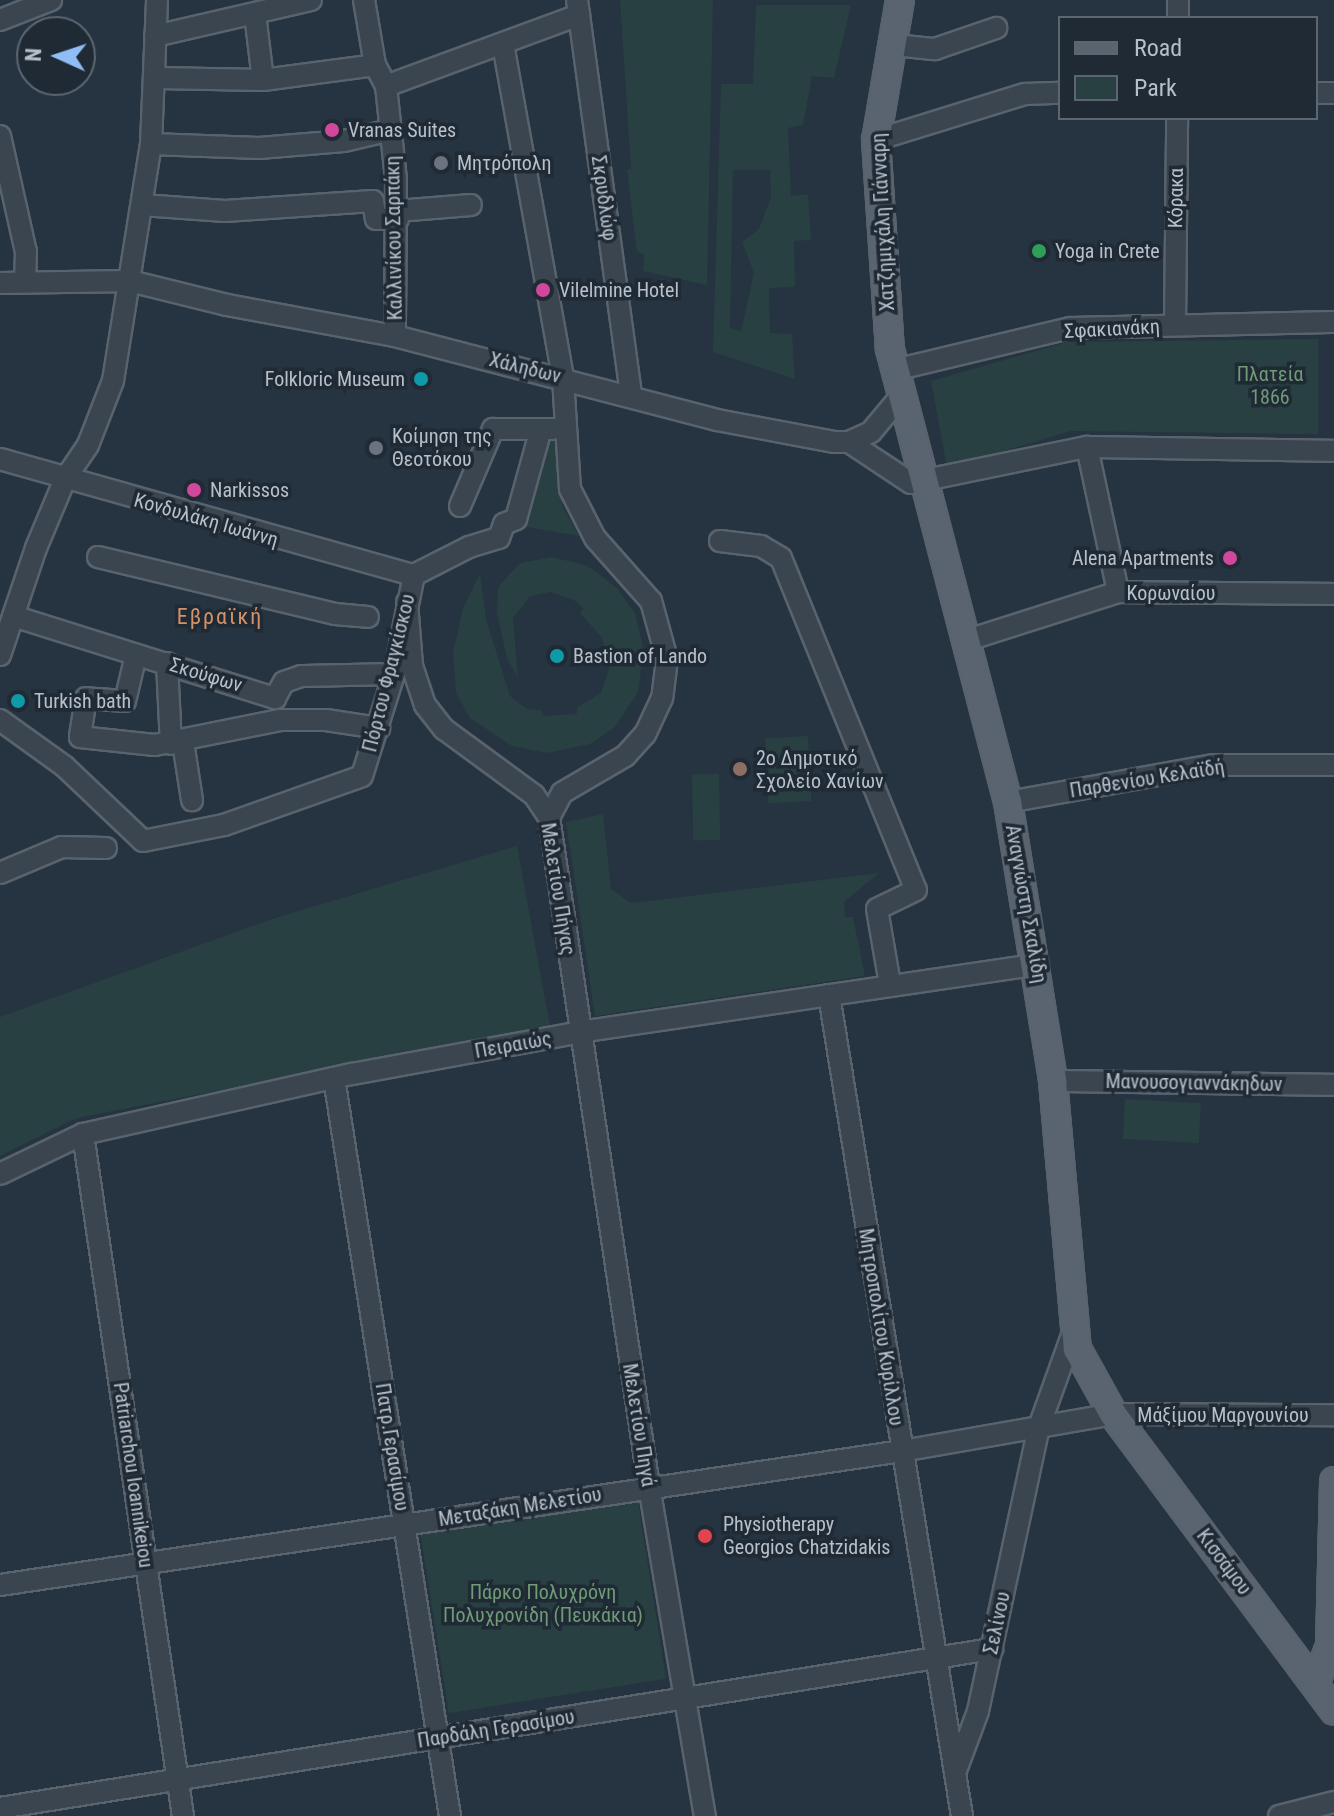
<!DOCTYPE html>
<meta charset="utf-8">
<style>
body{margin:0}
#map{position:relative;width:1334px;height:1816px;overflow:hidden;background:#263340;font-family:"Roboto Condensed",sans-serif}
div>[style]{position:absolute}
.green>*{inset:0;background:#284041;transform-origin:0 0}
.roads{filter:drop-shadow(2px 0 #58636d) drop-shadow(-2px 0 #58636d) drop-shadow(0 2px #58636d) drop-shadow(0 -2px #58636d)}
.minor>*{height:20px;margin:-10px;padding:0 10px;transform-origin:10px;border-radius:10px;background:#3a4550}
.major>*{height:26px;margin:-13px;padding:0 13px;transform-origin:13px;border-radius:13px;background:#596470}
.dots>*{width:22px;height:22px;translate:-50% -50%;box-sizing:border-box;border:4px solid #1f2a35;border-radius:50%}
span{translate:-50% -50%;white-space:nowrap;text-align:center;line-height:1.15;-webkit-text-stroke:7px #1f2a35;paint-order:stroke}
.poi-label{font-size:20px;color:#b7c0ca}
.left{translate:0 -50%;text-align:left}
.right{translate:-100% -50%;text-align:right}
.street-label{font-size:20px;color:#b7c0ca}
.park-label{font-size:20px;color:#6f9b77}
.neighbourhood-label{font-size:22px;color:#d39269;letter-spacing:2px}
.legend{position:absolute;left:1058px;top:16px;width:260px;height:104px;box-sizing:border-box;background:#1f2a35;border:2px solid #5c6671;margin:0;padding:10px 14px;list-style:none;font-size:24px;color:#b7c0ca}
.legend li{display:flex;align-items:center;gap:16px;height:40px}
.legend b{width:40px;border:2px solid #5c6671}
.north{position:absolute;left:16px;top:16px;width:80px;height:80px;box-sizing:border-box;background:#1f2a35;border:2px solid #5c6671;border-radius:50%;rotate:273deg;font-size:22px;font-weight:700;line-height:32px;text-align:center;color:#b7c0ca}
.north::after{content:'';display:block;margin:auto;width:28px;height:36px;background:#91bdf6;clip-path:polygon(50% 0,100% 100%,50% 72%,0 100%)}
</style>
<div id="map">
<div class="green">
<div style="clip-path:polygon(620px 0,713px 0,707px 285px,643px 271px,644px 254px,637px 252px,627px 170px,631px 169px)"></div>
<div style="clip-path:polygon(evenodd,756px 5px,851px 5px,834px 78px,812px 76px,803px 125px,788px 128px,791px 196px,808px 194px,811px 240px,794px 241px,795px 287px,769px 288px,770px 333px,792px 334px,795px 379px,713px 352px,721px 84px,753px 84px,756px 5px,733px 170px,770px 170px,771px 197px,759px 229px,742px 242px,754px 273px,741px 331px,730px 328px,733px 170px)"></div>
<div style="clip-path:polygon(1318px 339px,1318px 434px,1071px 431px,947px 468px,931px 381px,1067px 342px)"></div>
<div style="clip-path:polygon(544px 432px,558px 434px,562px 505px,579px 536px,521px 526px)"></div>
<div style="clip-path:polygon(552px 557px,588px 566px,617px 588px,635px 613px,644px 650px,638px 692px,614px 728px,590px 744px,547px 753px,512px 746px,470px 718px,456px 693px,453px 653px,463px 608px,480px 573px,486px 619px,510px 696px,527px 709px,541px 710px,544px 716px,577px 714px,577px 707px,601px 693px,609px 669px,602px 638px,580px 613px,583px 609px,578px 602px,551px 592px,530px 596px,513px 618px,518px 678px,507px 659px,497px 612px,498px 587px,520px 563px)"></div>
<div style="left:808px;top:736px;width:65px;height:43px;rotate:87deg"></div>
<div style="left:719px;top:774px;width:66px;height:27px;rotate:89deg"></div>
<div style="clip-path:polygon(603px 814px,611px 889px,631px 903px,879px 873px,844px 902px,845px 917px,853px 917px,865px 976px,595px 1016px,566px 822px)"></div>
<div style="clip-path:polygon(517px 846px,550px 1026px,77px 1118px,0 1156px,0 1017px,275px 918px)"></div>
<div style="left:1125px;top:1099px;width:76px;height:40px;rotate:3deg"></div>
<div style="left:637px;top:1495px;width:186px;height:220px;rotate:81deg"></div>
</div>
<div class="roads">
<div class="minor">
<div style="left:364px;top:0;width:66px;rotate:80.4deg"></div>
<div style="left:375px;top:65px;width:24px;rotate:62deg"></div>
<div style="left:386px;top:86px;width:95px;rotate:83.9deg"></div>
<div style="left:396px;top:180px;width:156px;rotate:90.4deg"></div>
<div style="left:577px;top:0;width:399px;rotate:82.2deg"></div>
<div style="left:255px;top:14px;width:66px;rotate:83.1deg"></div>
<div style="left:1178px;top:18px;width:18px;rotate:-90deg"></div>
<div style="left:0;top:20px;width:55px;rotate:-21.4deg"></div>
<div style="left:155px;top:36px;width:160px;rotate:-13deg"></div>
<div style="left:503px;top:44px;width:339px;rotate:79.8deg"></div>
<div style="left:563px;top:378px;width:111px;rotate:86.4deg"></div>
<div style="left:570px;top:489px;width:55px;rotate:63deg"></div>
<div style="left:595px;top:538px;width:84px;rotate:48.4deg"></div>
<div style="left:651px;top:601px;width:60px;rotate:74.6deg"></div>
<div style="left:667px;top:659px;width:39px;rotate:97deg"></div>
<div style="left:662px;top:698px;width:40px;rotate:115deg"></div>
<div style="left:645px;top:734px;width:30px;rotate:132deg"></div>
<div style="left:625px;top:756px;width:73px;rotate:149.6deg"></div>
<div style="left:562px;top:793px;width:27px;rotate:118deg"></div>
<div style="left:904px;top:46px;width:31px;rotate:6deg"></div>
<div style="left:935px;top:49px;width:65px;rotate:-19deg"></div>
<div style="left:157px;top:78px;width:106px;rotate:1.1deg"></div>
<div style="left:263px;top:80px;width:113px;rotate:-7.6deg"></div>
<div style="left:386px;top:86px;width:206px;rotate:-20.2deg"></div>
<div style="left:1316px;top:93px;width:18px"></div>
<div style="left:0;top:136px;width:119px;rotate:77.4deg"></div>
<div style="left:26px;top:252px;width:28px;rotate:92deg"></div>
<div style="left:876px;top:140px;width:156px;rotate:-17.2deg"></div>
<div style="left:1025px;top:94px;width:35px;rotate:-2deg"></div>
<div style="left:151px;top:144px;width:108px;rotate:2.1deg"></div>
<div style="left:259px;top:148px;width:85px;rotate:-4.7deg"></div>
<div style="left:344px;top:141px;width:48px;rotate:-13.2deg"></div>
<div style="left:142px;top:205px;width:83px;rotate:4.1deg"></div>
<div style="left:225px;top:211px;width:148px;rotate:-3.9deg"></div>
<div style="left:373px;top:201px;width:18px;rotate:81deg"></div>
<div style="left:376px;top:219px;width:22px"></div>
<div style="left:397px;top:211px;width:74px;rotate:-4.6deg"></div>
<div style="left:0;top:283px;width:130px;rotate:-0.9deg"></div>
<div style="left:130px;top:281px;width:100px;rotate:13.9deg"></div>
<div style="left:227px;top:305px;width:171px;rotate:10.5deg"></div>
<div style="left:395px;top:336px;width:333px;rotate:14.6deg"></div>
<div style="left:717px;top:420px;width:120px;rotate:10.6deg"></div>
<div style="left:835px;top:442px;width:14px"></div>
<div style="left:849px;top:442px;width:24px;rotate:-24deg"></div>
<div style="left:871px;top:432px;width:47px;rotate:-50.2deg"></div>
<div style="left:1175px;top:325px;width:207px;rotate:-89.4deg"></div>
<div style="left:895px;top:370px;width:180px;rotate:-13.5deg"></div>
<div style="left:1070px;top:328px;width:264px;rotate:-1.3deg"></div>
<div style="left:849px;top:442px;width:74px;rotate:33.5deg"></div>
<div style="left:911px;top:483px;width:180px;rotate:-11.6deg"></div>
<div style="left:1087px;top:447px;width:247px;rotate:0.9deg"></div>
<div style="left:1087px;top:447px;width:148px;rotate:77.9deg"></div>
<div style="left:0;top:459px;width:430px;rotate:15.7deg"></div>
<div style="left:460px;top:506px;width:84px;rotate:-66.8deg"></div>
<div style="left:493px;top:429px;width:60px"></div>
<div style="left:720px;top:541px;width:41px;rotate:7deg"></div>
<div style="left:761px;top:546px;width:23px;rotate:31deg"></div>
<div style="left:781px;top:558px;width:358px;rotate:67.9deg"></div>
<div style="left:916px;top:890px;width:43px;rotate:154deg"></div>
<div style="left:877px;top:909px;width:76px;rotate:80.2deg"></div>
<div style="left:98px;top:557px;width:244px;rotate:13.5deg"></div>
<div style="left:335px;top:614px;width:33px;rotate:5deg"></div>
<div style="left:407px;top:602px;width:64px;rotate:85.5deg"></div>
<div style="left:412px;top:666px;width:41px;rotate:71.6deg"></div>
<div style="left:425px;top:705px;width:31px;rotate:52deg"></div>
<div style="left:444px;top:729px;width:112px;rotate:36.3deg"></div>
<div style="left:534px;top:795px;width:27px;rotate:56deg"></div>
<div style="left:549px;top:817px;width:676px;rotate:81.5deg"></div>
<div style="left:649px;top:1486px;width:335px;rotate:80.4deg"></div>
<div style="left:13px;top:616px;width:275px;rotate:17.4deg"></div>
<div style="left:275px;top:698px;width:18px;rotate:-61deg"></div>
<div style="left:284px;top:682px;width:18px;rotate:-19deg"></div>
<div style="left:301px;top:676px;width:93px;rotate:-1.2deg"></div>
<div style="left:968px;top:640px;width:157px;rotate:-17.7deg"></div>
<div style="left:1118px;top:592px;width:216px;rotate:0.5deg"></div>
<div style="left:0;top:655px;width:113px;rotate:-71.4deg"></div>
<div style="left:36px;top:548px;width:75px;rotate:-67.2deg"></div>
<div style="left:65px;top:479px;width:41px;rotate:-55.9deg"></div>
<div style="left:88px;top:445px;width:69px;rotate:-68.7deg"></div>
<div style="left:113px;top:381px;width:240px;rotate:-80.9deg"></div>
<div style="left:151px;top:144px;width:144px;rotate:-87.6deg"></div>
<div style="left:136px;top:655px;width:47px;rotate:103.4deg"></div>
<div style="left:125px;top:701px;width:39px;rotate:-176deg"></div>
<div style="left:86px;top:698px;width:39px;rotate:99deg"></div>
<div style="left:80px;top:737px;width:75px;rotate:6.1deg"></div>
<div style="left:155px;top:745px;width:127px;rotate:-11.3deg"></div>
<div style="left:280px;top:720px;width:46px"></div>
<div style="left:326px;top:720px;width:54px;rotate:8.6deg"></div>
<div style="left:167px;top:663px;width:81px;rotate:87.2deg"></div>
<div style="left:0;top:720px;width:79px;rotate:35.7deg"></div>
<div style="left:64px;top:766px;width:109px;rotate:43.5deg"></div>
<div style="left:143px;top:841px;width:83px;rotate:-11.2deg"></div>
<div style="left:224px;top:825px;width:146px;rotate:-19.5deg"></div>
<div style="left:362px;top:776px;width:107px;rotate:-72.6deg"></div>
<div style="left:394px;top:674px;width:101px;rotate:-78.6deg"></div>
<div style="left:414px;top:575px;width:62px;rotate:-27deg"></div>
<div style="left:469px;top:547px;width:31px;rotate:-17deg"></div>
<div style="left:499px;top:538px;width:15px;rotate:-70deg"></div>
<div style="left:504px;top:524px;width:13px;rotate:-23deg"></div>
<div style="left:516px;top:519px;width:93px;rotate:-74.5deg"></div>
<div style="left:183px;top:742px;width:59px;rotate:81.2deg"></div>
<div style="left:1008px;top:802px;width:208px;rotate:-10.2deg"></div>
<div style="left:1213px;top:765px;width:121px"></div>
<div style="left:0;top:873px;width:67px;rotate:-22.8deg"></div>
<div style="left:62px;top:847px;width:44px;rotate:1.3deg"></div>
<div style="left:829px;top:995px;width:832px;rotate:80.8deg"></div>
<div style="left:334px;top:1078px;width:747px;rotate:81.07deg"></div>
<div style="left:1053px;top:1081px;width:281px;rotate:0.8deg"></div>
<div style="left:83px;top:1134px;width:689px;rotate:81.66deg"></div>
<div style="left:0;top:1174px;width:92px;rotate:-25.7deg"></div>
<div style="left:83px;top:1134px;width:276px;rotate:-12.6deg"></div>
<div style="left:352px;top:1074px;width:232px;rotate:-10.4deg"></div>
<div style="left:580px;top:1032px;width:463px;rotate:-8.4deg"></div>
<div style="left:0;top:1585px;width:912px;rotate:-8.45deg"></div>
<div style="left:902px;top:1451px;width:214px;rotate:-9.9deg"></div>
<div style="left:1113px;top:1414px;width:221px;rotate:0.3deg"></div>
<div style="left:955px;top:1773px;width:66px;rotate:-69.6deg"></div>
<div style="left:978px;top:1711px;width:290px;rotate:-77.9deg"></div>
<div style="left:1039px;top:1427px;width:103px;rotate:-70.2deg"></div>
<div style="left:0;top:1808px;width:1005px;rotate:-9.11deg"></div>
<div style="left:1279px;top:1816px;width:57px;rotate:-14.3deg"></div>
</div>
<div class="major">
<div style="left:900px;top:0;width:142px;rotate:99.7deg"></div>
<div style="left:876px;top:140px;width:209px;rotate:86.2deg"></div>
<div style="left:890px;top:349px;width:468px;rotate:75.4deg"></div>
<div style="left:1008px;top:802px;width:283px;rotate:80.8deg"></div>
<div style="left:1053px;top:1081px;width:269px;rotate:84.9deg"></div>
<div style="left:1077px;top:1349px;width:74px;rotate:61deg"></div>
<div style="left:1113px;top:1414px;width:370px;rotate:53.3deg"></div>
<div style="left:1315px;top:1684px;width:41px;rotate:-68.5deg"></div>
<div style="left:1330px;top:1646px;width:165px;rotate:-88.6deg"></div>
</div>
</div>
<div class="dots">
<div style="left:332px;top:130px;background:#d1479c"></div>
<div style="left:441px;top:163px;background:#6b7280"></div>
<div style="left:1039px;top:251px;background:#2e9e5b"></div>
<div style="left:543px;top:290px;background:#d1479c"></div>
<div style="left:421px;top:379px;background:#0f9aa8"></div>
<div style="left:376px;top:448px;background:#6b7280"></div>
<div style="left:194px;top:490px;background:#d1479c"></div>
<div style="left:1230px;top:558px;background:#d1479c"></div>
<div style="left:557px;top:656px;background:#0f9aa8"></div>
<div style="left:18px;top:701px;background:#0f9aa8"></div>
<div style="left:740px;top:769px;background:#8d6e63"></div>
<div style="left:705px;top:1536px;background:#e0444e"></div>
</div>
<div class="poi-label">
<span class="left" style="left:348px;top:130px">Vranas Suites</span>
<span class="left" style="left:457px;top:163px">Μητρόπολη</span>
<span class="left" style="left:1055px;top:251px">Yoga in Crete</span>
<span class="left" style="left:559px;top:290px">Vilelmine Hotel</span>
<span class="right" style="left:405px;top:379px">Folkloric Museum</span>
<span class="left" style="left:392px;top:448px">Κοίμηση της<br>Θεοτόκου</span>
<span class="left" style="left:210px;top:490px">Narkissos</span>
<span class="right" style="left:1214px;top:558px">Alena Apartments</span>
<span class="left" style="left:573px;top:656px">Bastion of Lando</span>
<span class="left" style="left:34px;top:701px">Turkish bath</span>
<span class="left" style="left:756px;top:770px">2ο Δημοτικό<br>Σχολείο Χανίων</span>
<span class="left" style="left:723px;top:1536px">Physiotherapy<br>Georgios Chatzidakis</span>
</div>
<div class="street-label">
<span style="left:604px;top:198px;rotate:82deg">Σκρυδλώφ</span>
<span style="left:1176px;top:198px;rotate:-89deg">Κόρακα</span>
<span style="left:883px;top:222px;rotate:-93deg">Χατζημιχάλη Γιάνναρη</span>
<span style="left:394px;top:238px;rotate:-91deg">Καλλινίκου Σαρπάκη</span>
<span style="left:1112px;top:329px;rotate:-3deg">Σφακιανάκη</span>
<span style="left:525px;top:368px;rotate:14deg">Χάληδων</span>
<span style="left:206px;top:520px;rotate:16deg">Κονδυλάκη Ιωάννη</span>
<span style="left:1171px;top:593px">Κορωναίου</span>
<span style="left:389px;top:673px;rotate:-76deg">Πόρτου Φραγκίσκου</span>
<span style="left:206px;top:675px;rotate:17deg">Σκούφων</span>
<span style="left:1147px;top:779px;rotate:-9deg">Παρθενίου Κελαϊδή</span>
<span style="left:558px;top:889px;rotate:81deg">Μελετίου Πήγας</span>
<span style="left:1026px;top:904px;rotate:80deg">Αναγνώστη Σκαλίδη</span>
<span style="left:513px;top:1045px;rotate:-10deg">Πειραιώς</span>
<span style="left:1194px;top:1083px;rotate:1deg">Μανουσογιαννάκηδων</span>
<span style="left:881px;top:1327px;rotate:81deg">Μητροπολίτου Κυρίλλου</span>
<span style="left:1223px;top:1415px">Μάξίμου Mαργουνίου</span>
<span style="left:639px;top:1425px;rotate:81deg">Μελετίου Πηγά</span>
<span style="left:392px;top:1447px;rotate:81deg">Πατρ.Γερασίμου</span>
<span style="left:133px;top:1475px;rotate:82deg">Patriarchou Ioannikeiou</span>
<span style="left:520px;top:1507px;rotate:-9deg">Μεταξάκη Μελετίου</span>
<span style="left:1224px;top:1562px;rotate:53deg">Κισσάμου</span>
<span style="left:997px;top:1623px;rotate:-78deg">Σελίνου</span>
<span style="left:496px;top:1729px;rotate:-9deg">Παρδάλη Γερασίμου</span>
</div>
<div class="park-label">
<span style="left:1270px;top:386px">Πλατεία<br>1866</span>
<span style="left:543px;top:1604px">Πάρκο Πολυχρόνη<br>Πολυχρονίδη (Πευκάκια)</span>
</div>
<div class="neighbourhood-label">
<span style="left:220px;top:617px">Εβραϊκή</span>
</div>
<ul class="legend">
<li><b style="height:10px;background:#596470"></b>Road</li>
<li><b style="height:22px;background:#284041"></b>Park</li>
</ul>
<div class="north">N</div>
</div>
